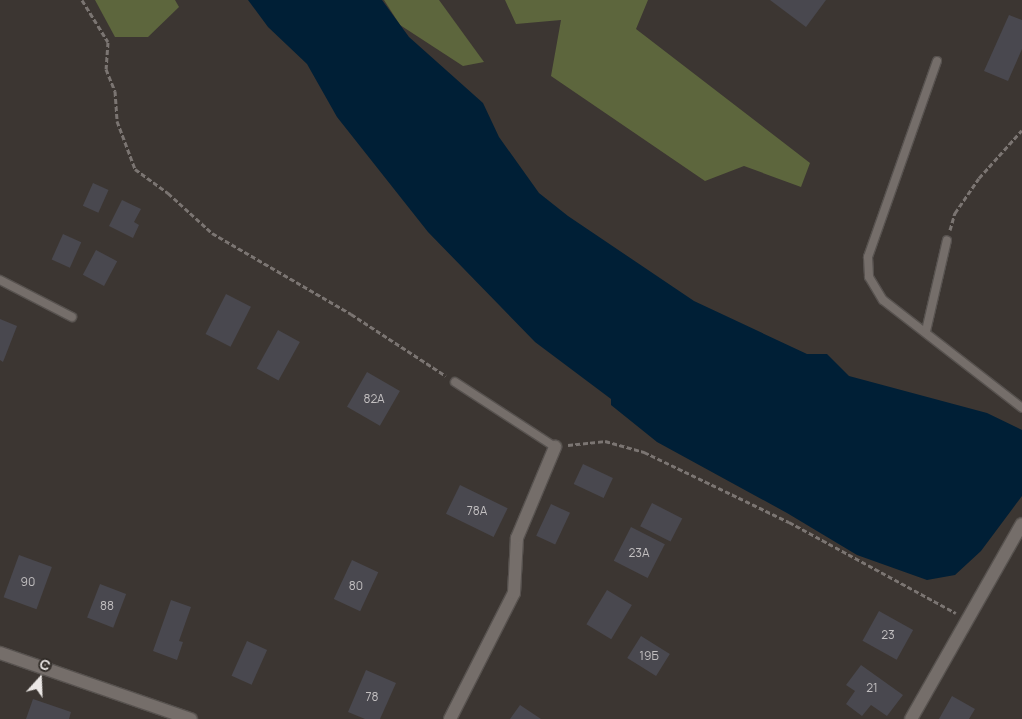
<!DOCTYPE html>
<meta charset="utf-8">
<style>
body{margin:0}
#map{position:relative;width:1022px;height:719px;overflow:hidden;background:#3c3632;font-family:Manrope,sans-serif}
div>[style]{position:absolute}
.green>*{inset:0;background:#5d663d}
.water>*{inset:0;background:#001f36}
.building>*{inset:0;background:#49484f;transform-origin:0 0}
.path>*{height:3px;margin-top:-1.5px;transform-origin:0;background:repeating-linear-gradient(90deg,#7b7572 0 5px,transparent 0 7.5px)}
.roads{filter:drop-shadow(1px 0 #57524f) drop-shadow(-1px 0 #57524f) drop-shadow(0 1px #57524f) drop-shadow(0 -1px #57524f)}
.service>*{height:8px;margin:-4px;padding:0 4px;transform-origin:4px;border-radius:4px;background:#756e6a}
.minor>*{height:12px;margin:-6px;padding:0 6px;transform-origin:6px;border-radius:6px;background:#756e6a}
span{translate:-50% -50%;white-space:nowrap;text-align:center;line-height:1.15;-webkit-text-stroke:4px #312c28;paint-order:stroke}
.number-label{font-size:12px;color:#c2bfc0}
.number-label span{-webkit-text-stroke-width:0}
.north{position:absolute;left:15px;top:654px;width:50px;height:50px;-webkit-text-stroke:4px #312c28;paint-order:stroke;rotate:20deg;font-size:14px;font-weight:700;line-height:20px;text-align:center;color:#ebe7e5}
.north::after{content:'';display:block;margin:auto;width:18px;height:22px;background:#ebe7e5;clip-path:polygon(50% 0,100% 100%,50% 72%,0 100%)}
</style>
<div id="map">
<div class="green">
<div style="clip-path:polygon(95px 0,175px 0,179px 7px,148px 37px,115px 37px)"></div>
<div style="clip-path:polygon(384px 0,439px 0,484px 62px,463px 66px,400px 25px)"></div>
<div style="clip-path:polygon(505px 0,648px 0,636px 29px,810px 163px,801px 187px,744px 166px,705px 181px,551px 76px,561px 20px,516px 24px)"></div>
</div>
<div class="water">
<div style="clip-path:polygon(248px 0,382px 0,409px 37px,483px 103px,499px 137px,539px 193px,568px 216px,694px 301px,807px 354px,827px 354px,849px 376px,987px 413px,1022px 430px,1022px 496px,981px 551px,955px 575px,927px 580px,857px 555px,787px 513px,657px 442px,611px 405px,611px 399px,535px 342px,428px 232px,337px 117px,307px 64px,268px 27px)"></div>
</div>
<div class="building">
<div style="clip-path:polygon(770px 0,826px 0,806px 27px)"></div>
<div style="clip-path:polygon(1009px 15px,1022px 20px,1022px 49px,1008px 81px,984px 71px)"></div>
<div style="left:93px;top:183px;width:17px;height:25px;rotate:24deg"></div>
<div style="clip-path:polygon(122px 200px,141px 209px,134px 222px,139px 225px,133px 238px,109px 226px)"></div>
<div style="left:63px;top:234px;width:20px;height:28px;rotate:24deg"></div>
<div style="left:96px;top:250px;width:24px;height:28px;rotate:28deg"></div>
<div style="left:226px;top:294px;width:28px;height:45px;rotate:27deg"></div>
<div style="clip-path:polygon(0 319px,17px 326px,3px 362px,0 360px)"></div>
<div style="left:278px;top:330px;width:25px;height:44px;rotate:29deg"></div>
<div style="left:367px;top:372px;width:38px;height:40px;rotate:30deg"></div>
<div style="left:583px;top:464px;width:33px;height:22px;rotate:25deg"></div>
<div style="left:460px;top:485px;width:53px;height:32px;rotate:26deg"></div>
<div style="left:652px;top:503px;width:34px;height:26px;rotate:27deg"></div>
<div style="left:551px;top:504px;width:21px;height:35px;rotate:25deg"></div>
<div style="left:631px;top:527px;width:38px;height:38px;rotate:27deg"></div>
<div style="left:19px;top:555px;width:35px;height:45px;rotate:20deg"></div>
<div style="left:352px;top:560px;width:29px;height:43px;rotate:25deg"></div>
<div style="left:100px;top:584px;width:28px;height:36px;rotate:21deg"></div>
<div style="left:607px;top:590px;width:29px;height:40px;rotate:31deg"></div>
<div style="clip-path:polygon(171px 600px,191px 607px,179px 641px,183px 642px,177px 660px,153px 651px)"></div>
<div style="left:879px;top:611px;width:39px;height:34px;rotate:29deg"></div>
<div style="left:641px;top:636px;width:34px;height:26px;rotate:32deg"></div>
<div style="left:247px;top:641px;width:22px;height:38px;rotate:24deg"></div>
<div style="clip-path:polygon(861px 665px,903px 695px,887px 716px,871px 705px,862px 716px,846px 704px,855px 691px,846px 685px)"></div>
<div style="clip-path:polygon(366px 670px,396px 683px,380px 719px,365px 719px,348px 712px)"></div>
<div style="clip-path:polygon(952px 696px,975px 709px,969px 719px,939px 719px)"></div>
<div style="clip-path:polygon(33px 699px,71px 712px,69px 719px,26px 719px)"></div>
<div style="clip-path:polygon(520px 705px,541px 719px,510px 719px)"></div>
</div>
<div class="path">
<div style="left:82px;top:0;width:49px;rotate:58.2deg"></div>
<div style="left:108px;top:42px;width:27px;rotate:94deg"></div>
<div style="left:106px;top:69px;width:24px;rotate:68deg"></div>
<div style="left:115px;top:91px;width:30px;rotate:86deg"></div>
<div style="left:117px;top:121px;width:51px;rotate:69.4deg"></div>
<div style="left:135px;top:169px;width:41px;rotate:36deg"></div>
<div style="left:168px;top:193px;width:59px;rotate:42.3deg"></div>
<div style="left:212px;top:233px;width:161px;rotate:30.2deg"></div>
<div style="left:351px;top:314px;width:113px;rotate:33.1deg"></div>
<div style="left:950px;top:230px;width:18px;rotate:-74deg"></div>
<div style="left:955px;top:213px;width:42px;rotate:-55.6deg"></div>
<div style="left:979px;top:178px;width:64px;rotate:-48.1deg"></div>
<div style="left:568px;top:445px;width:37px;rotate:-6deg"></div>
<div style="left:605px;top:441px;width:41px;rotate:15.8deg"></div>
<div style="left:644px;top:452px;width:161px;rotate:25.8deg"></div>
<div style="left:789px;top:522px;width:190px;rotate:28.6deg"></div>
</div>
<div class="roads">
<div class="service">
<div style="left:937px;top:61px;width:208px;rotate:109.4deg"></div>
<div style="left:868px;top:257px;width:20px;rotate:87deg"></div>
<div style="left:869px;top:277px;width:27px;rotate:59deg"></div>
<div style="left:883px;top:300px;width:176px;rotate:37.8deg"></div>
<div style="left:0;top:280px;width:81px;rotate:27.2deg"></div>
<div style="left:926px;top:331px;width:93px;rotate:-77deg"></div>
<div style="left:455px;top:382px;width:119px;rotate:33deg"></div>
</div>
<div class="minor">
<div style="left:0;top:653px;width:202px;rotate:19.1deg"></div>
<div style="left:450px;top:719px;width:141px;rotate:-63.1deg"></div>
<div style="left:514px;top:593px;width:55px;rotate:-86.9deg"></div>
<div style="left:517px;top:538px;width:99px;rotate:-67.3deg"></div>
<div style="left:911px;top:719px;width:224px;rotate:-60.4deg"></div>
</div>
</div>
<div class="number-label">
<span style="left:374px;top:399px">82А</span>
<span style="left:477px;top:511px">78А</span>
<span style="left:639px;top:553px">23А</span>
<span style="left:28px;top:582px">90</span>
<span style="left:356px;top:586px">80</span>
<span style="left:107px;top:606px">88</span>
<span style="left:888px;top:635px">23</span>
<span style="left:649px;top:656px">19Б</span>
<span style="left:872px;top:688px">21</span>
<span style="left:372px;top:697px">78</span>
</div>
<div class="north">С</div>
</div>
